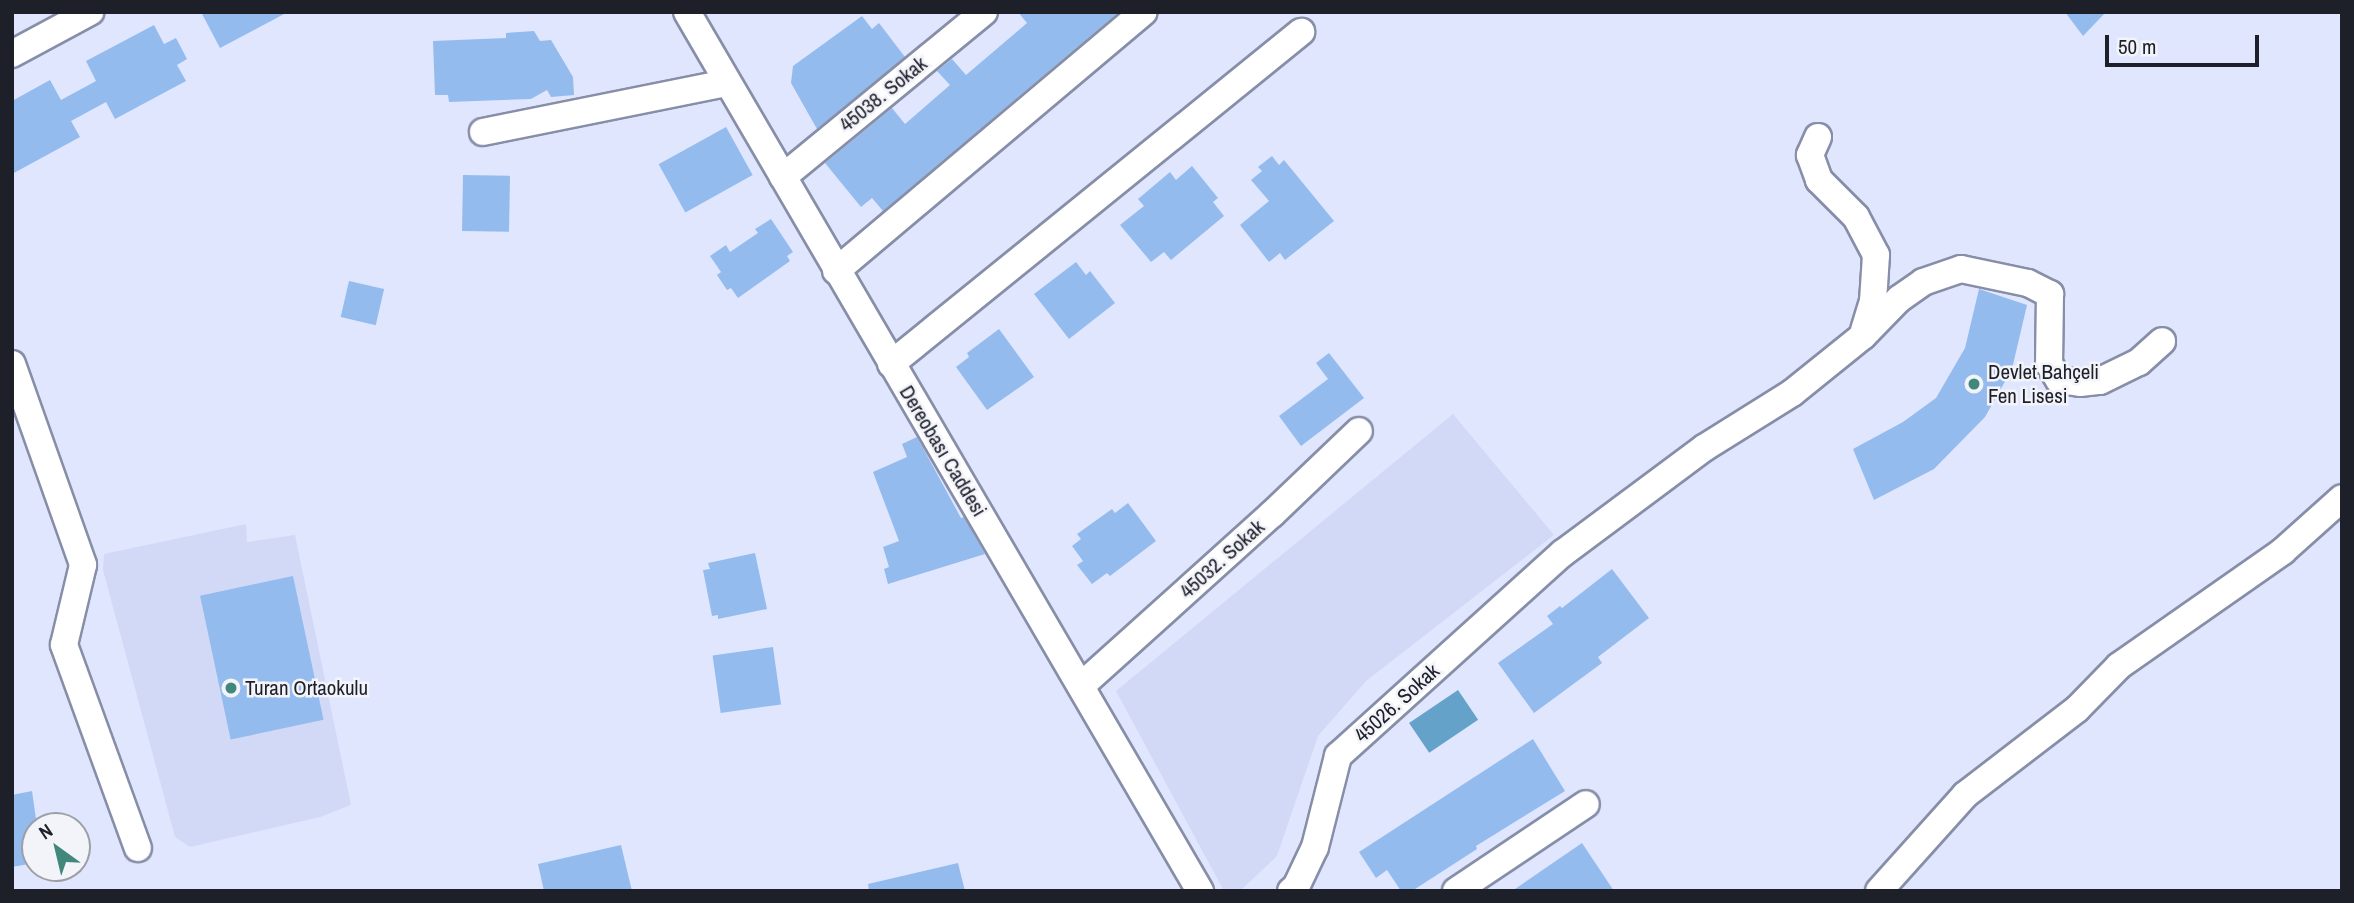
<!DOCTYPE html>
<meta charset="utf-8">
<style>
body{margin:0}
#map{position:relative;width:2354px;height:903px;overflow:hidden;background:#e0e6fe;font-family:"Archivo Narrow",sans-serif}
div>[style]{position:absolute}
.built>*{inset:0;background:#d2d9f6}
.water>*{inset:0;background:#65a2c9;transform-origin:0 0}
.building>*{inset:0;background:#94bbee;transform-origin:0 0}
.roads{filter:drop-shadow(2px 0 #878ea8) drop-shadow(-2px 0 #878ea8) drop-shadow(0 2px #878ea8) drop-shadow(0 -2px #878ea8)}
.minor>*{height:26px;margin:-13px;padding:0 13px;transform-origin:13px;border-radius:13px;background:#fff}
.dots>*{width:19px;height:19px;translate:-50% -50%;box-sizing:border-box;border:4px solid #f3f4fa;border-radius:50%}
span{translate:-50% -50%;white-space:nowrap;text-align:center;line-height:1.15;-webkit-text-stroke:5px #f3f4fa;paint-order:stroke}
.street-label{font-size:21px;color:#1d1f29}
.poi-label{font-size:21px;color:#1d1f29}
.left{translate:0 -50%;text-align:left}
.frame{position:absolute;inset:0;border:14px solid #1d1f29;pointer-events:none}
.north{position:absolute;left:21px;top:812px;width:70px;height:70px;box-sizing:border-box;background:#f3f4fa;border:2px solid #9d9fa6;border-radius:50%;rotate:326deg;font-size:19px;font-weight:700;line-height:28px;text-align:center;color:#1d1f29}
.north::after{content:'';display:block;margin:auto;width:24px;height:32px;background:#42877c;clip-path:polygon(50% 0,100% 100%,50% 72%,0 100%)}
.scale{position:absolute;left:2105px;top:35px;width:154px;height:32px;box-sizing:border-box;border:4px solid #1d1f29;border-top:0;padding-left:9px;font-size:21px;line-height:24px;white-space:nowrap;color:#1d1f29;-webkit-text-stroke:5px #f3f4fa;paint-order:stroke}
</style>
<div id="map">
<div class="built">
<div style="clip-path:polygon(1453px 414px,1554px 535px,1366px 681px,1318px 736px,1277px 856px,1240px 891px,1224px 891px,1116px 691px)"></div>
<div style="clip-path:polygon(246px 524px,247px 542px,295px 535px,351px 805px,320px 817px,190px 847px,175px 837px,103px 570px,104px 554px)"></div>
</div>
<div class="water">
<div style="left:1458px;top:690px;width:36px;height:59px;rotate:56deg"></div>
</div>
<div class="building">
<div style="clip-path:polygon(201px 12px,288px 12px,220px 48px)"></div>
<div style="clip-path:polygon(1018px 12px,1119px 12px,883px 211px,872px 198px,861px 207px,825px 163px,892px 108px,905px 124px,950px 85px,937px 71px,952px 59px,966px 75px,1027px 23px)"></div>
<div style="clip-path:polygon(2065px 12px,2106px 12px,2083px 36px)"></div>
<div style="clip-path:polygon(862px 16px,872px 29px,879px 23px,905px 57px,817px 129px,791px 83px,793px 66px)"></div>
<div style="clip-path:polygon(154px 25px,164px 44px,176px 38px,187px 59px,177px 65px,186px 81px,115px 119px,106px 102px,71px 121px,80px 137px,12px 174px,12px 101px,50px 80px,61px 100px,96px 81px,86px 61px)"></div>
<div style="clip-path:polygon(534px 31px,540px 41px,551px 40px,573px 77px,574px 95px,551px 97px,547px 90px,531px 99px,449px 102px,448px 95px,435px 95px,433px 41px,506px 38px,506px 33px)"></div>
<div style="left:726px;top:127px;width:55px;height:77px;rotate:61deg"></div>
<div style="clip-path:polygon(1272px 156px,1279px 165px,1284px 160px,1334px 221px,1285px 260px,1280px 253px,1269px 262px,1240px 225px,1269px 201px,1251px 180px,1262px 171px,1258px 167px)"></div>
<div style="clip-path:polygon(1192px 166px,1218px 198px,1213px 202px,1224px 216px,1171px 260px,1164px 252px,1151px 262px,1120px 225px,1144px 206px,1138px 199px,1170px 172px,1176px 180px)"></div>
<div style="left:463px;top:175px;width:47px;height:56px;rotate:1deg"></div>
<div style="clip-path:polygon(771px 219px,793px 252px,787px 256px,790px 261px,738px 298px,731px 288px,727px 290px,717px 275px,721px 272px,710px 256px,726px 245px,730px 252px,758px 233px,755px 229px)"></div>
<div style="clip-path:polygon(1076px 262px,1086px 275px,1090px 271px,1115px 303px,1069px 339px,1034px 294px)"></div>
<div style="left:349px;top:281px;width:36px;height:37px;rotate:13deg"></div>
<div style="clip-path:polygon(1979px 289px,2027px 305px,2012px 369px,1985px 417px,1934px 469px,1874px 500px,1853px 449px,1903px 422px,1936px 398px,1965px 348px)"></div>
<div style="clip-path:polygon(999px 329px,1034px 377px,987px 410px,956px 367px,969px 357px,967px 353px)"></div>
<div style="clip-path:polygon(1329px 353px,1364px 398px,1301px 446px,1279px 416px,1328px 379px,1316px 363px)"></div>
<div style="clip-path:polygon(917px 437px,961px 518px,964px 517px,985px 554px,888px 584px,884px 569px,889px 567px,883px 547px,899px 541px,873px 472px,907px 457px,902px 444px)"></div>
<div style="clip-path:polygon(1128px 503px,1156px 541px,1110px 576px,1107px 573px,1092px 584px,1077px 565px,1083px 561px,1072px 546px,1081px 539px,1077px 534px,1112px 509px,1115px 513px)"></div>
<div style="clip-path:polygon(755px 553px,767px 609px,718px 619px,718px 615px,712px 616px,703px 570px,710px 569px,708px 563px)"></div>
<div style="clip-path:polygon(1612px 569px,1649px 618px,1598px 657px,1602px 663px,1534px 713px,1498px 663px,1553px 624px,1547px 616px,1560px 606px,1562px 608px)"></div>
<div style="left:293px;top:576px;width:147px;height:95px;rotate:78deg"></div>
<div style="left:773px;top:647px;width:58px;height:61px;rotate:82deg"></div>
<div style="clip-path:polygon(1533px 739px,1565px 791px,1476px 846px,1477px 849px,1412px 891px,1401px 891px,1387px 870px,1376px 878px,1359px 852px)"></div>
<div style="clip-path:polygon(32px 791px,37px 826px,35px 863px,12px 867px,12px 795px)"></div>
<div style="clip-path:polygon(1582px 843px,1614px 891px,1512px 891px)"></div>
<div style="clip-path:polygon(621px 845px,632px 891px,544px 891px,538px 864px)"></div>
<div style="clip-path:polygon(958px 863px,965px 891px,869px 891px,868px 884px)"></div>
</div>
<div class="roads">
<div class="minor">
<div style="left:687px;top:12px;width:1018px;rotate:59.73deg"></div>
<div style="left:12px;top:54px;width:89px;rotate:-28.3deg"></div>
<div style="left:483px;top:132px;width:249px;rotate:-11.4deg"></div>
<div style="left:1818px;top:137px;width:20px;rotate:114deg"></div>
<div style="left:1810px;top:155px;width:27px;rotate:70deg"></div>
<div style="left:1819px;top:180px;width:52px;rotate:45deg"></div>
<div style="left:1856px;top:217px;width:43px;rotate:62.2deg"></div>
<div style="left:1876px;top:255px;width:46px;rotate:93.7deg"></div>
<div style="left:1873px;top:301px;width:31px;rotate:107deg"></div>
<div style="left:783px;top:177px;width:260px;rotate:-39.4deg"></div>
<div style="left:836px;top:271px;width:402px;rotate:-40.1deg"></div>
<div style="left:12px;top:364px;width:213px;rotate:70.5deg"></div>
<div style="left:83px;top:565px;width:82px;rotate:103.4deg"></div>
<div style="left:64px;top:645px;width:216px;rotate:70deg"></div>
<div style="left:891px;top:364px;width:528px;rotate:-39deg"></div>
<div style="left:1082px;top:685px;width:256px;rotate:-42deg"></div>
<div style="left:1272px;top:514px;width:120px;rotate:-43.7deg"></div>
<div style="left:1291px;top:891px;width:6px;rotate:-39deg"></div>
<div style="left:1296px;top:887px;width:44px;rotate:-64.6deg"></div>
<div style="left:1315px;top:847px;width:94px;rotate:-75.8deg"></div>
<div style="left:1338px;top:756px;width:303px;rotate:-42.1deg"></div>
<div style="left:1563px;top:553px;width:176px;rotate:-36.7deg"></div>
<div style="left:1704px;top:448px;width:104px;rotate:-32deg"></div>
<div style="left:1792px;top:393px;width:91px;rotate:-38.8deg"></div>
<div style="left:1863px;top:336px;width:52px;rotate:-45.8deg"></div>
<div style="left:1899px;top:299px;width:29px;rotate:-35deg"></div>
<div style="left:1923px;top:282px;width:40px;rotate:-18.9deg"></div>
<div style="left:1961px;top:269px;width:68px;rotate:11.8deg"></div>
<div style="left:2028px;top:283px;width:25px;rotate:27deg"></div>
<div style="left:2050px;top:294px;width:70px;rotate:90.8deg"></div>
<div style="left:2049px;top:364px;width:19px;rotate:58deg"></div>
<div style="left:2059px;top:380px;width:21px;rotate:8deg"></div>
<div style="left:2080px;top:383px;width:20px;rotate:-6deg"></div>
<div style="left:2100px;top:381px;width:43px;rotate:-26deg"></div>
<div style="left:2139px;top:362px;width:31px;rotate:-42deg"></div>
<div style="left:1456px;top:891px;width:156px;rotate:-33.8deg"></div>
<div style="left:1879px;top:891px;width:129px;rotate:-48.1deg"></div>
<div style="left:1965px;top:795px;width:141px;rotate:-37.5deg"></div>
<div style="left:2077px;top:709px;width:60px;rotate:-45.7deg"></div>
<div style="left:2119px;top:666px;width:200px;rotate:-35deg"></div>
<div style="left:2283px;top:551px;width:79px;rotate:-41.9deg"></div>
</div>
</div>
<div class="dots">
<div style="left:1974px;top:384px;background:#42877c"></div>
<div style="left:231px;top:688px;background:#42877c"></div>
</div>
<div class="street-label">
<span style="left:883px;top:94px;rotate:-39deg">45038. Sokak</span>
<span style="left:943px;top:451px;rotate:59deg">Dereobası Caddesi</span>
<span style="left:1222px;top:559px;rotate:-42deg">45032. Sokak</span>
<span style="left:1397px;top:703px;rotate:-42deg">45026. Sokak</span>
</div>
<div class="poi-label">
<span class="left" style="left:1988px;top:384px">Devlet Bahçeli<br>Fen Lisesi</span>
<span class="left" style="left:245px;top:688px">Turan Ortaokulu</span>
</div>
<div class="frame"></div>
<div class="north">N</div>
<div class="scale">50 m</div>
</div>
